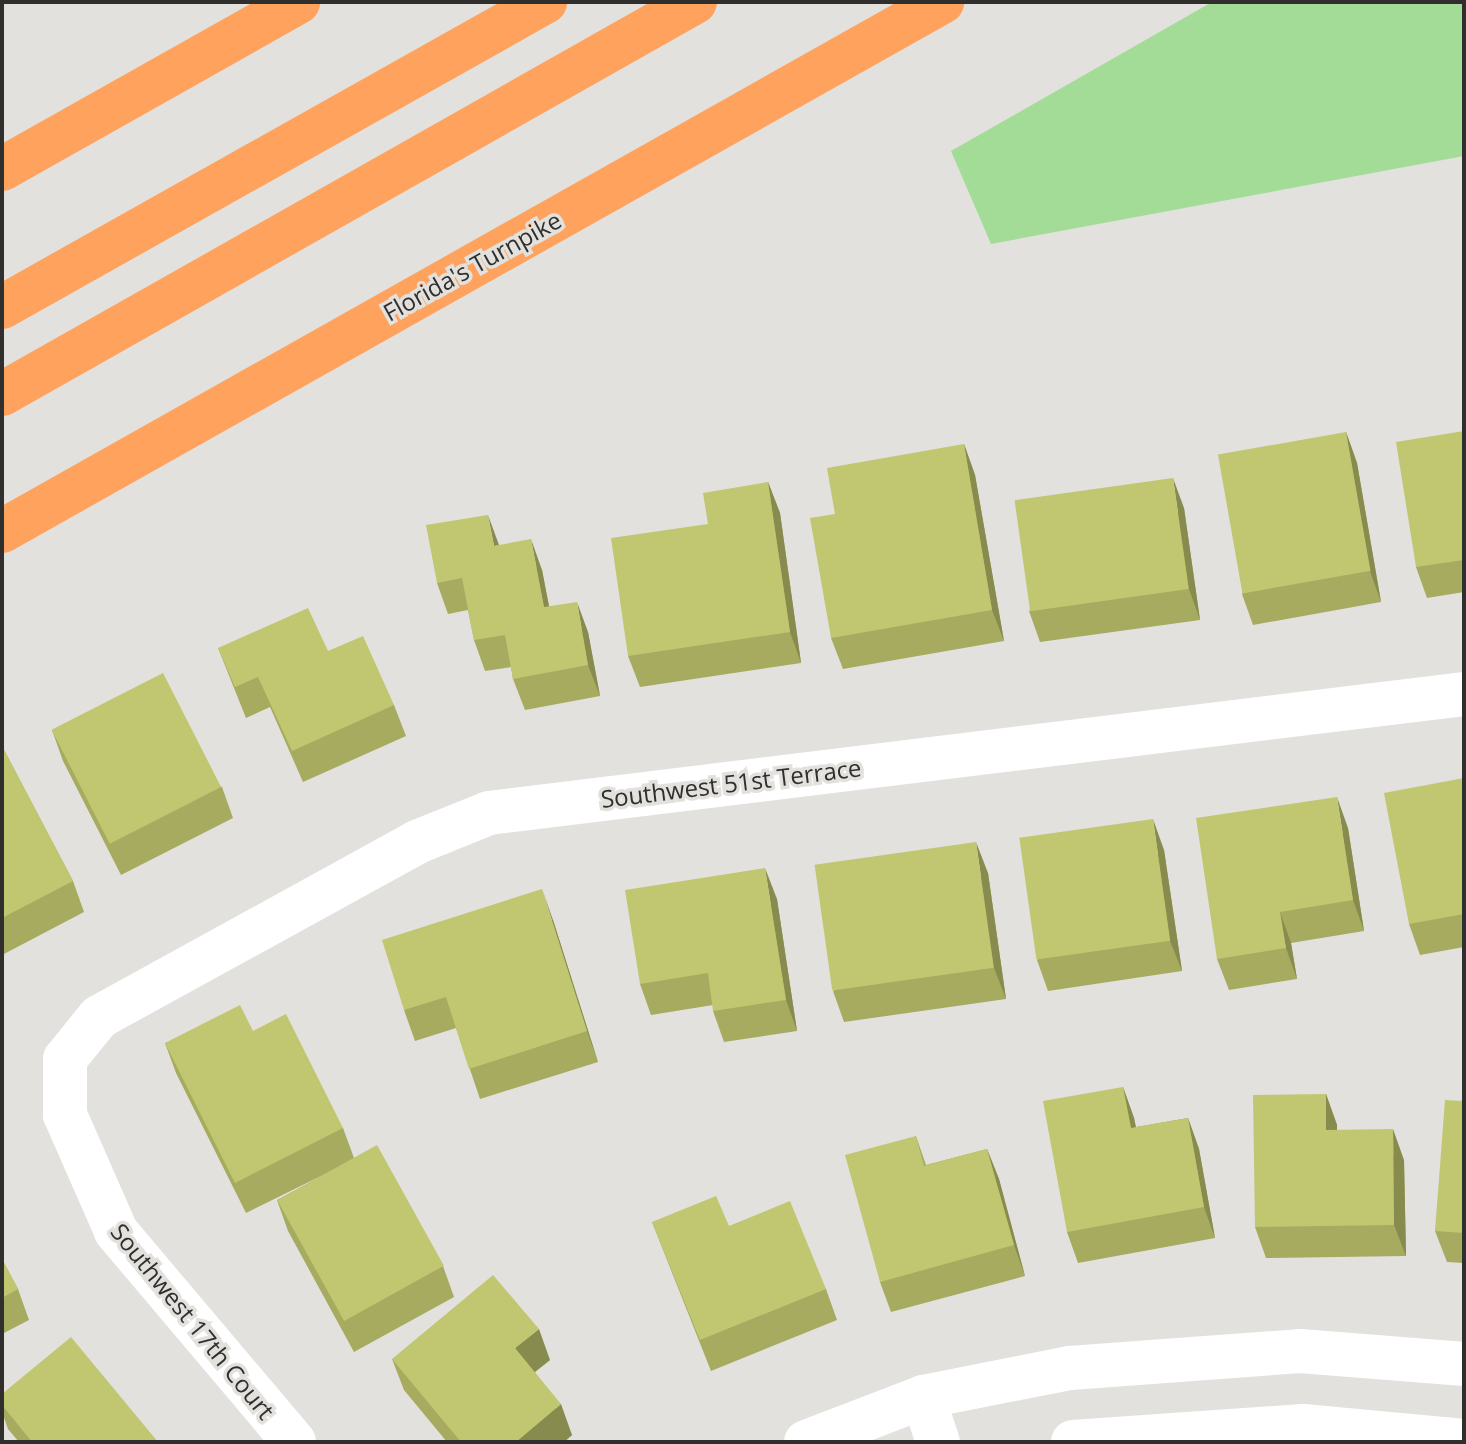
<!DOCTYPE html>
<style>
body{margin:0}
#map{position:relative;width:1466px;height:1444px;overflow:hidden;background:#e2e1dd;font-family:"Open Sans",sans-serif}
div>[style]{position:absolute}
.water>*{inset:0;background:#a3dc97}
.minor>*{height:44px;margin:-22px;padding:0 22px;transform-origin:22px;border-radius:22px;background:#fff}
.highway>*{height:44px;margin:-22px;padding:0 22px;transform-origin:22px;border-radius:22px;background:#fea25d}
.wall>*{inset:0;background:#a6ab60}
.shaded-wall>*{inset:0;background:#878b4e}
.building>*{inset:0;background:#c1c770;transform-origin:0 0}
span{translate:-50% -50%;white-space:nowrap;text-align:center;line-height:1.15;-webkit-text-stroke:7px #e2e1dd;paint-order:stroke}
.street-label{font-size:24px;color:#302f2e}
.frame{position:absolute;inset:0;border:4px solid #302f2e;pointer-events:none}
</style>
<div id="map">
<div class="water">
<div style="clip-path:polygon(1212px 2px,1464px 2px,1464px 156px,991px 244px,951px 151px)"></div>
</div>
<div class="minor">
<div style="left:923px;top:1397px;width:47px;rotate:71.6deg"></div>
<div style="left:294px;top:1442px;width:276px;rotate:-130.2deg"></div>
<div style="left:116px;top:1231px;width:127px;rotate:-113.7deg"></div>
<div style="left:65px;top:1115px;width:56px;rotate:-90deg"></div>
<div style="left:65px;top:1059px;width:54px;rotate:-51deg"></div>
<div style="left:99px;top:1017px;width:363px;rotate:-28.8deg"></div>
<div style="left:417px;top:842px;width:78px;rotate:-21.9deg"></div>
<div style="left:489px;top:813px;width:982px;rotate:-6.96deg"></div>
<div style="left:806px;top:1442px;width:125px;rotate:-21deg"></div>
<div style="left:923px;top:1397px;width:150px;rotate:-11.2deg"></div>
<div style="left:1070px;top:1368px;width:231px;rotate:-4.2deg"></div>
<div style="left:1300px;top:1351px;width:165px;rotate:4.5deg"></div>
<div style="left:1073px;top:1442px;width:231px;rotate:-4deg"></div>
<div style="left:1303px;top:1426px;width:162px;rotate:5.3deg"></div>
</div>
<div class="highway">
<div style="left:2px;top:169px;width:340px;rotate:-29.4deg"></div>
<div style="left:2px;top:307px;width:623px;rotate:-29.32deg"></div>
<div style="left:2px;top:394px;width:796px;rotate:-29.49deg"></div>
<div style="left:2px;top:531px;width:1079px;rotate:-29.37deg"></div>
</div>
<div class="wall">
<div style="clip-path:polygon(1464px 431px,1464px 592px,1427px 598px,1416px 567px)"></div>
<div style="clip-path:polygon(1346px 432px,1357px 463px,1381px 602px,1253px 625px,1242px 594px)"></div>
<div style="clip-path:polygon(964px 444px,975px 475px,1004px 641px,843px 669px,831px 638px,835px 514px)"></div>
<div style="clip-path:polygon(768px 482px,780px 513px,801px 663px,640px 687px,628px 656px,708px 524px)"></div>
<div style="clip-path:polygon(1184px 508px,1200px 620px,1040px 642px,1029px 611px)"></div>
<div style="clip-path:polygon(499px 545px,542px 570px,549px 606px,588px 632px,600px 696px,525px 710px,513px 679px,511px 667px,485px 671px,474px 640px,468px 610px,448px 614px,437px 583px)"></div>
<div style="clip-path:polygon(218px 648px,328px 651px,394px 705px,406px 736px,303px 782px,270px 707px,246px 718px)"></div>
<div style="clip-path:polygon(52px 730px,222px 787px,233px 818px,121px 875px,63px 761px)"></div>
<div style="clip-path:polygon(2px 746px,73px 881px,84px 912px,2px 955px)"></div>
<div style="clip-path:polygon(1464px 778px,1464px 947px,1420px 955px,1409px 924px)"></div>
<div style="clip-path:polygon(1348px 828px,1364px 931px,1291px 943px,1297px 979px,1229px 990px,1217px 959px)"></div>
<div style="clip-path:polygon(1164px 850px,1182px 971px,1048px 991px,1037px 960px)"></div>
<div style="clip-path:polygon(988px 873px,1006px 999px,844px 1022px,833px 991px)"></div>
<div style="clip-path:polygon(777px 899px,797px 1031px,724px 1042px,713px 1011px,713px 1005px,651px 1015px,640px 984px)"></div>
<div style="clip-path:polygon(553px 920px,598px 1062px,480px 1099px,456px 1028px,415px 1041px,404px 1010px)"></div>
<div style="clip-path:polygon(253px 1031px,343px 1128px,354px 1158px,443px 1266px,454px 1297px,354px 1352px,288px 1231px,277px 1200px,327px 1173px,246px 1213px,176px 1073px,165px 1043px)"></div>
<div style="clip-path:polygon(1123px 1087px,1134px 1118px,1136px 1127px,1188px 1118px,1199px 1149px,1215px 1238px,1078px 1263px,1067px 1232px)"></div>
<div style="clip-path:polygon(1326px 1094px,1337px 1125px,1337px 1130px,1404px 1160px,1406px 1256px,1266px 1258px,1255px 1227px)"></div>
<div style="clip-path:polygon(1464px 1101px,1464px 1263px,1447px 1262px,1435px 1231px)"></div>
<div style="clip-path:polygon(916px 1136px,926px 1165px,987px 1149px,999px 1179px,1025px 1276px,891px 1312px,880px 1282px)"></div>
<div style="clip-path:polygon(652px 1222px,729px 1226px,826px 1289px,837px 1320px,711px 1371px)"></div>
<div style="clip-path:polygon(2px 1259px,18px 1289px,29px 1320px,2px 1334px)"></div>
<div style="clip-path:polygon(392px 1359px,550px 1360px,535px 1372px,572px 1435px,564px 1442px,447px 1442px,404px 1390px)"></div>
<div style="clip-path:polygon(2px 1394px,158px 1442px,19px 1442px,8px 1429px,2px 1412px)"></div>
</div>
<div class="shaded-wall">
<div style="clip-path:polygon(1346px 432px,1357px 463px,1381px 602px,1370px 571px)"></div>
<div style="clip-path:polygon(964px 444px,975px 475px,1004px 641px,992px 610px)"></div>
<div style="clip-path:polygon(1173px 478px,1184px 508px,1200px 620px,1189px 589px)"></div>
<div style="clip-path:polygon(768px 482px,780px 513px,801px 663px,790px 632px)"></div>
<div style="clip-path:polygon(488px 515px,499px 545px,494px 546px)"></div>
<div style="clip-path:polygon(531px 539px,542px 570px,555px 638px,544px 607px)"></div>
<div style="clip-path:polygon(577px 602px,588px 632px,600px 696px,588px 665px)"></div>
<div style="clip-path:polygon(1337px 797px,1348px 828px,1364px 931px,1353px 900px)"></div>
<div style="clip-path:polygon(1153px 819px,1164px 850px,1182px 971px,1170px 941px)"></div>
<div style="clip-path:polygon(976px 842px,988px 873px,1006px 999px,994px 968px)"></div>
<div style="clip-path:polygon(765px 868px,777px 899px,797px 1031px,786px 1000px)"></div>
<div style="clip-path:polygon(542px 889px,553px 920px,598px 1062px,587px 1031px)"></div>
<div style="clip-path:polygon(1280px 912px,1291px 943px,1297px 979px,1286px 948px)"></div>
<div style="clip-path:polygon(1123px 1087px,1134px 1118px,1142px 1159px,1131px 1128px)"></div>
<div style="clip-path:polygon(1326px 1094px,1337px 1125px,1337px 1161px,1326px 1130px)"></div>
<div style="clip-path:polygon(1188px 1118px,1199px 1149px,1215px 1238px,1204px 1207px)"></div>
<div style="clip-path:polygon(1393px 1129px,1404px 1160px,1406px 1256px,1394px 1225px)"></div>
<div style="clip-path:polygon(987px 1149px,999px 1179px,1025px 1276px,1014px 1245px)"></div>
<div style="clip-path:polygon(539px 1329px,550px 1360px,526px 1379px,515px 1348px)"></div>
<div style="clip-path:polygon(561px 1404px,572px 1435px,564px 1442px,516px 1442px)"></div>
</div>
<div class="building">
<div style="clip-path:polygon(1464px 431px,1464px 560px,1416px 567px,1396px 442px)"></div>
<div style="left:1346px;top:432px;width:141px;height:130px;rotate:80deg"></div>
<div style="clip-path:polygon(964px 444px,992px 610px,831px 638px,810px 518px,835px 514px,827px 468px)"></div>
<div style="left:1173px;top:478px;width:112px;height:160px;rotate:82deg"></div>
<div style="clip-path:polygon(768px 482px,790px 632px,628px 656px,611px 538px,708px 524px,703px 493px)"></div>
<div style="clip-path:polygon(488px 515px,494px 546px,531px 539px,544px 607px,577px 602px,588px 665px,513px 679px,505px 635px,474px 640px,462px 578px,437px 583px,426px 525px)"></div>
<div style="clip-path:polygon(308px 608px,328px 651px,363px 636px,394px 705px,292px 751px,258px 677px,235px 687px,218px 648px)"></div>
<div style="left:163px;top:673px;width:128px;height:125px;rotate:63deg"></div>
<div style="clip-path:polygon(2px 746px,73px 881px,2px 918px)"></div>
<div style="clip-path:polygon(1464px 778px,1464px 914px,1409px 924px,1384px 793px)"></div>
<div style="clip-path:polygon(1337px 797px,1353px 900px,1280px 912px,1286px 948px,1217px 959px,1196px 818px)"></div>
<div style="left:1153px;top:819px;width:123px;height:135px;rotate:82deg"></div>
<div style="left:976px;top:842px;width:127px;height:163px;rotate:82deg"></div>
<div style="clip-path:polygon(765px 868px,786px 1000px,713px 1011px,708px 973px,640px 984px,625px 890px)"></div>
<div style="clip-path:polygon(542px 889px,587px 1031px,469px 1069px,446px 997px,404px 1010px,382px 940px)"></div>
<div style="clip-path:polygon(240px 1005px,253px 1031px,286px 1014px,343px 1128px,235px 1183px,165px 1043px)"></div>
<div style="clip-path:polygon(1123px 1087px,1131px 1128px,1188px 1118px,1204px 1207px,1067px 1232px,1043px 1101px)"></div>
<div style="clip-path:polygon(1326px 1094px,1326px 1130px,1393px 1129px,1394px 1225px,1255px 1227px,1253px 1095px)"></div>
<div style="clip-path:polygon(1445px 1100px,1464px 1101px,1464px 1233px,1435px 1231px)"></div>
<div style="clip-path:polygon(916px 1136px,924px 1166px,987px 1149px,1014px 1245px,880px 1282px,845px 1155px)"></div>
<div style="left:377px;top:1145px;width:138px;height:114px;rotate:61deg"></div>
<div style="clip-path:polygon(716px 1196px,729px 1226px,790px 1201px,826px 1289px,700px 1340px,652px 1222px)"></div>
<div style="clip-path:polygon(2px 1259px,18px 1289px,2px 1298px)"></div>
<div style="clip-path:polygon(493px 1275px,539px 1329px,515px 1348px,561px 1404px,516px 1442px,461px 1442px,392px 1359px)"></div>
<div style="clip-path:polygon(71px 1337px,158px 1442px,32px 1442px,2px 1405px,2px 1394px)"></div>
</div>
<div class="street-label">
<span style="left:472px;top:266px;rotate:-29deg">Florida's Turnpike</span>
<span style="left:731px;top:783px;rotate:-7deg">Southwest 51st Terrace</span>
<span style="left:193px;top:1321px;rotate:51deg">Southwest 17th Court</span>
</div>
<div class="frame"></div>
</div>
